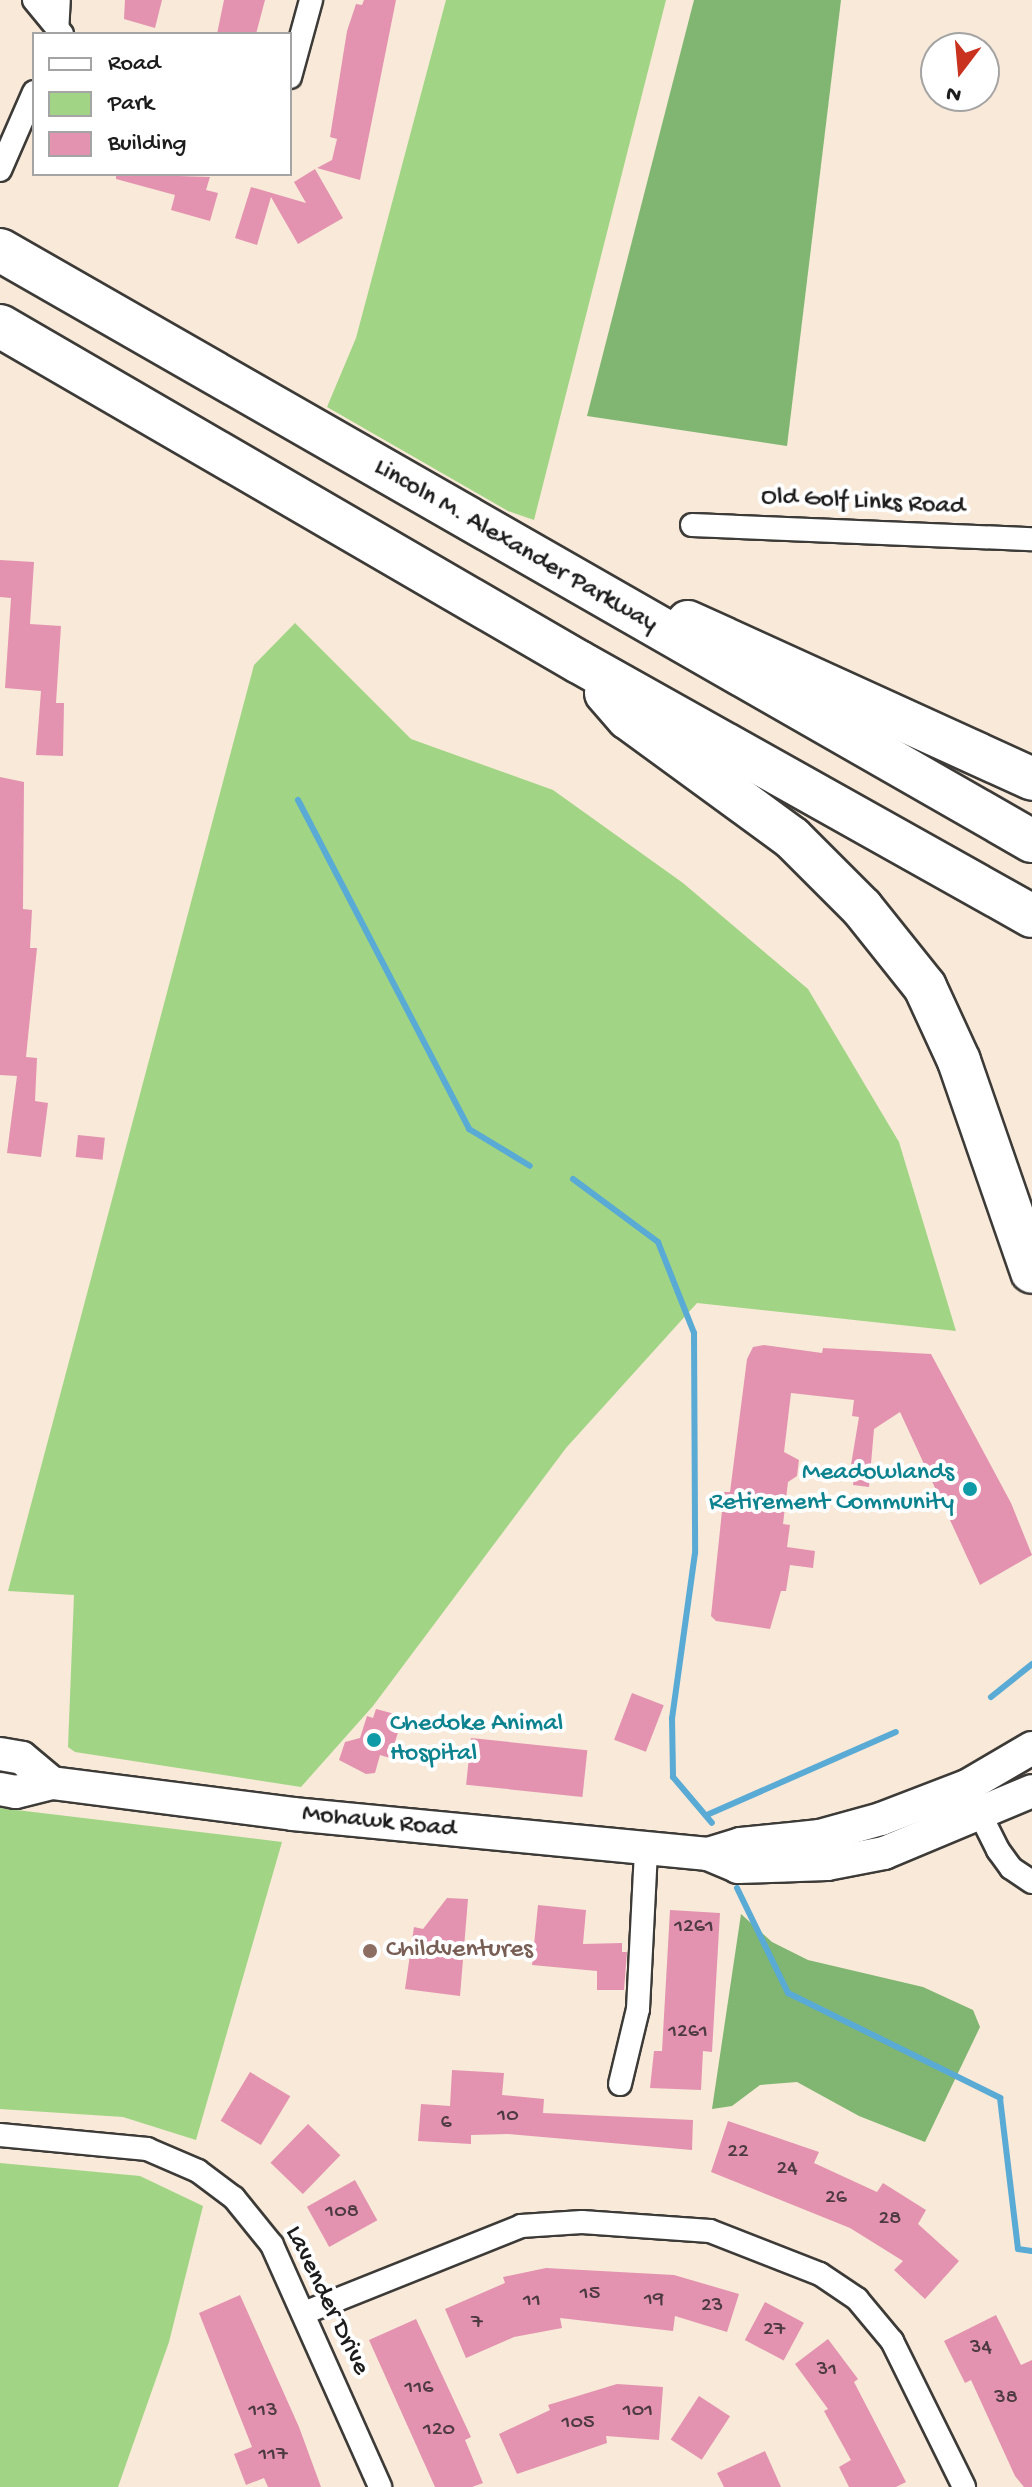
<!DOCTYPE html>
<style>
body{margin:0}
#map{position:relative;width:1032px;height:2487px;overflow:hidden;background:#f8e9d8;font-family:"Gochi Hand",sans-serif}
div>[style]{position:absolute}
.green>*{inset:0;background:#a1d585}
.forest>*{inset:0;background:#80b672}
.stream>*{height:6px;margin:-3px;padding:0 3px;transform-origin:3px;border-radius:3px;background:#59aad4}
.building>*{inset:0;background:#e393b0;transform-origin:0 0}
.roads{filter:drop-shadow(2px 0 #3d3b38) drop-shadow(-2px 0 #3d3b38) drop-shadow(0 2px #3d3b38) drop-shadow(0 -2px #3d3b38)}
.street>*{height:22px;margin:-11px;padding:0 11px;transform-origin:11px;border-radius:11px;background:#fff}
.secondary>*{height:32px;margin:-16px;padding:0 16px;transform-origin:16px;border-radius:16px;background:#fff}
.highway>*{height:42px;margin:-21px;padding:0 21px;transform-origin:21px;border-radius:21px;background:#fff}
.dots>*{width:22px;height:22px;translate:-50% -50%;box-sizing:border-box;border:4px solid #fff;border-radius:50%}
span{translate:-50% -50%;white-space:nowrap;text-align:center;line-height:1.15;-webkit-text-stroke:8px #fff;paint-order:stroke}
.number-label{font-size:22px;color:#4e3a41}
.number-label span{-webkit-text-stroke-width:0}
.street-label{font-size:26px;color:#1c1c1c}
.culture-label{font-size:26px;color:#0d838f}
.right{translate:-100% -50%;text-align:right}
.left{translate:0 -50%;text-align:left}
.education-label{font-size:26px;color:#785e54}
.legend{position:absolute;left:32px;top:32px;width:260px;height:144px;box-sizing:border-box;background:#fff;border:2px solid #a4a4a4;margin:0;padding:10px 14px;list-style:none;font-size:24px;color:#1c1c1c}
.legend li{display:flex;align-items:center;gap:16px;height:40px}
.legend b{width:40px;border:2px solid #a4a4a4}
.north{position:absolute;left:920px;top:32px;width:80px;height:80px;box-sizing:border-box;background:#fff;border:2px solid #a4a4a4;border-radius:50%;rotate:196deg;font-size:22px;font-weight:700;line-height:32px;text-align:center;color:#1c1c1c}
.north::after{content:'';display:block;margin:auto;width:28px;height:36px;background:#c8321e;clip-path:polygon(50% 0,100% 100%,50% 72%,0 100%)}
</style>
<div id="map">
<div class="green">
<div style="clip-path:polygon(446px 0,666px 0,534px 520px,508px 511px,327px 407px,356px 338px)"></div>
<div style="clip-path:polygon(295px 623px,411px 739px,553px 790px,683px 883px,808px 989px,899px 1142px,956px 1331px,697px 1303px,566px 1448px,373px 1706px,301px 1787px,75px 1752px,68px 1747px,74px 1595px,8px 1591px,254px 665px)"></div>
<div style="clip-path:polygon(0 1808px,282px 1842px,196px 2140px,123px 2117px,0 2109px)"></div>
<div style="clip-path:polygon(0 2163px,140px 2176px,203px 2206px,169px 2342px,118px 2487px,0 2487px)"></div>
</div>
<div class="forest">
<div style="clip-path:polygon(694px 0,841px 0,787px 446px,587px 416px)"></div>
<div style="clip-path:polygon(741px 1914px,772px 1942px,808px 1960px,923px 1987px,973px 2010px,980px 2027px,925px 2142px,859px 2116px,797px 2082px,760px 2085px,732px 2106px,712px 2109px)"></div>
</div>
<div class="stream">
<div style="left:298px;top:800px;width:371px;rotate:62.5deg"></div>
<div style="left:469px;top:1129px;width:71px;rotate:31.2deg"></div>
<div style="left:573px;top:1179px;width:106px;rotate:36.5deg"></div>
<div style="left:658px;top:1242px;width:98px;rotate:68.4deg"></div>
<div style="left:694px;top:1333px;width:220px;rotate:89.7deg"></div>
<div style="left:695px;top:1553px;width:167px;rotate:97.9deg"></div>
<div style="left:672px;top:1718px;width:59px;rotate:89deg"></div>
<div style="left:673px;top:1777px;width:60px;rotate:49.7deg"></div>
<div style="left:991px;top:1697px;width:53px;rotate:-38.8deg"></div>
<div style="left:709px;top:1814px;width:204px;rotate:-23.7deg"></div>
<div style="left:737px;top:1888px;width:117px;rotate:64.1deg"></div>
<div style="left:788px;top:1993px;width:237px;rotate:26.3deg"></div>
<div style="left:1000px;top:2098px;width:152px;rotate:83.2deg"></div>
<div style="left:1018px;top:2249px;width:14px;rotate:8deg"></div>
</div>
<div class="building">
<div style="clip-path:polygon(125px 0,162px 0,155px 28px,124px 19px)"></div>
<div style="clip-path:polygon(224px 0,265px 0,256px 34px,217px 34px)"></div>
<div style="clip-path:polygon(364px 0,396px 0,360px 180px,317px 168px,332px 160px,337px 139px,330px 137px,347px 31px,356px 4px,362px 5px)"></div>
<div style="clip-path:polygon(315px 169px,343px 218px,298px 244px,271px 197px,257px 245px,235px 238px,251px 187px,306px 203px,294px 182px)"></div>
<div style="clip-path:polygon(116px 174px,210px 177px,206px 190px,218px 193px,210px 221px,171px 210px,175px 195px,116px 179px)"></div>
<div style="clip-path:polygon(0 560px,34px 562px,30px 624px,61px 626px,56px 703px,64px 703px,63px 756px,36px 755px,41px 691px,5px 688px,11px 598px,0 597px)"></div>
<div style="clip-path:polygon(0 777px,24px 782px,23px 909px,32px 910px,30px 948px,37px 948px,26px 1057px,37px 1058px,35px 1101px,48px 1103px,41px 1157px,7px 1153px,17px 1076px,0 1075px)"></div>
<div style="left:78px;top:1135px;width:27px;height:22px;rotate:6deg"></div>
<div style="clip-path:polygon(764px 1345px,822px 1353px,823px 1348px,931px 1354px,1011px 1503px,1032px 1555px,980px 1585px,900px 1412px,874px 1429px,869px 1487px,853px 1485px,854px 1477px,849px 1477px,859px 1417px,852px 1416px,854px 1400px,791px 1393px,784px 1452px,799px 1460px,797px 1476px,788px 1482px,783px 1524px,790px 1525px,787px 1547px,815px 1551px,813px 1568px,790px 1565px,786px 1591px,781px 1591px,770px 1629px,716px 1621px,711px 1616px,724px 1492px,730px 1492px,747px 1359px,753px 1347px)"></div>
<div style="left:632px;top:1693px;width:34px;height:50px;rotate:21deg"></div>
<div style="clip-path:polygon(376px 1709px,395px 1714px,392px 1724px,400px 1726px,390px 1758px,380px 1755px,375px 1773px,366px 1774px,339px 1760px,345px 1742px,360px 1738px,367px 1716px,373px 1718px)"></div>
<div style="left:471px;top:1738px;width:117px;height:47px;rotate:6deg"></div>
<div style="clip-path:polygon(447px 1898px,468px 1899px,460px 1996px,405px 1989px,414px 1927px,423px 1929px)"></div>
<div style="clip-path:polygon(538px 1905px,586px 1910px,583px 1944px,622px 1943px,622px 1952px,627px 1952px,624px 1990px,597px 1990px,597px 1971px,532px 1965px)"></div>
<div style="clip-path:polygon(670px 1910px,720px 1913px,712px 2052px,703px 2051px,701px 2090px,650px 2088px,654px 2051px,662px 2051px)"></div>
<div style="clip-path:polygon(452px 2070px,504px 2073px,502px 2095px,544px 2099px,543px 2113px,693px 2120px,692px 2150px,508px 2134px,471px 2135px,471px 2144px,418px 2141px,421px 2104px,450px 2106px)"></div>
<div style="left:250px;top:2072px;width:47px;height:57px;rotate:31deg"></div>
<div style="clip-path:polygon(728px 2121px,819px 2152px,814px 2163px,877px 2192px,883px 2183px,926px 2210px,918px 2224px,959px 2261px,925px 2299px,894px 2270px,903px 2261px,850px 2228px,711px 2172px)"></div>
<div style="left:308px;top:2124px;width:45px;height:54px;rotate:44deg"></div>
<div style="left:355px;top:2180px;width:46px;height:55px;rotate:61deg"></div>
<div style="clip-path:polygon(546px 2268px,674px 2275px,739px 2294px,727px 2332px,675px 2316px,673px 2331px,560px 2318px,562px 2328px,514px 2337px,466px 2358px,445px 2309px,505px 2283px,503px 2277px)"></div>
<div style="clip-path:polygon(240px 2295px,299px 2427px,321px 2487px,268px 2487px,264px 2478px,246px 2485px,234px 2454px,252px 2447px,199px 2313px)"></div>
<div style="left:765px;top:2302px;width:44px;height:43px;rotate:28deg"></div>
<div style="clip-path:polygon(996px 2315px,1021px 2365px,1032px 2360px,1032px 2487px,1024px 2487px,1015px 2476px,971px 2380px,965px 2383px,944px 2341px)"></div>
<div style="clip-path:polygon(416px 2319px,471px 2437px,465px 2440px,483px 2483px,472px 2487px,435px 2487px,369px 2340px)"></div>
<div style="clip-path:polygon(828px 2339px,858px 2379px,854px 2382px,906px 2482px,896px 2487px,849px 2487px,839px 2467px,851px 2460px,824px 2411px,828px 2409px,795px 2364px)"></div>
<div style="clip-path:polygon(617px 2384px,663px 2387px,659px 2440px,606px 2436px,607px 2443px,517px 2474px,499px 2434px,550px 2410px,548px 2405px)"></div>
<div style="left:699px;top:2396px;width:37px;height:52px;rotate:33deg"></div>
<div style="clip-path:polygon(765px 2451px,781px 2487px,724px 2487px,717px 2473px)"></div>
</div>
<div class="roads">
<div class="street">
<div style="left:34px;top:0;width:44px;rotate:50.5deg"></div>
<div style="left:57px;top:34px;width:34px;rotate:-87deg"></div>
<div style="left:290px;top:77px;width:80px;rotate:-74.7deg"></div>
<div style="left:0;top:170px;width:85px;rotate:-66.4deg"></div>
<div style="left:692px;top:525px;width:340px;rotate:2.4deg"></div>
<div style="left:974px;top:1802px;width:54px;rotate:63.4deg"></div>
<div style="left:998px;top:1850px;width:22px;rotate:54deg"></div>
<div style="left:1011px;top:1868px;width:25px;rotate:34deg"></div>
<div style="left:620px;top:2084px;width:77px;rotate:-76.5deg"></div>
<div style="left:638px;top:2009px;width:157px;rotate:-87.1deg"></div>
<div style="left:0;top:2135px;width:148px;rotate:5.4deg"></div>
<div style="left:147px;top:2149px;width:56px;rotate:23.3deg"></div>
<div style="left:198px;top:2171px;width:45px;rotate:36.9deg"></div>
<div style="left:234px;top:2198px;width:60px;rotate:51deg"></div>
<div style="left:272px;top:2245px;width:265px;rotate:65.9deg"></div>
<div style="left:304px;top:2313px;width:234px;rotate:-21.8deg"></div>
<div style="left:521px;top:2226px;width:61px;rotate:-3.8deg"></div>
<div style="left:582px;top:2222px;width:128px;rotate:4deg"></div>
<div style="left:710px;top:2231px;width:118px;rotate:21.4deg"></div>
<div style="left:820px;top:2274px;width:45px;rotate:34deg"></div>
<div style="left:857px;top:2299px;width:55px;rotate:50.2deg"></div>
<div style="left:892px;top:2341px;width:163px;rotate:63.7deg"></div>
</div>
<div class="secondary">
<div style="left:0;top:1754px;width:22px;rotate:10deg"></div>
<div style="left:22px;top:1758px;width:39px;rotate:40deg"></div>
<div style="left:0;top:1789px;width:16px;rotate:11deg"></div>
<div style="left:16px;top:1792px;width:37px;rotate:-14deg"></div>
<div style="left:52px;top:1783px;width:243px;rotate:7.3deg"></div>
<div style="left:293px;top:1814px;width:417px;rotate:5.5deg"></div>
<div style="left:708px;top:1854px;width:34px;rotate:-17deg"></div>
<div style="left:741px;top:1844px;width:79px;rotate:-5.8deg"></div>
<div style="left:820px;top:1836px;width:63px;rotate:-15.6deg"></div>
<div style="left:881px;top:1819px;width:92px;rotate:-21deg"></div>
<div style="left:967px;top:1786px;width:75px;rotate:-30.3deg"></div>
<div style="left:708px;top:1854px;width:33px;rotate:23deg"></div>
<div style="left:738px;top:1867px;width:89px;rotate:-1.9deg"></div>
<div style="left:827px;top:1864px;width:58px;rotate:-10.9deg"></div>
<div style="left:884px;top:1853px;width:160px;rotate:-22.7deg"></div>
</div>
<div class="highway">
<div style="left:0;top:250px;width:1189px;rotate:29.8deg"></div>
<div style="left:0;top:326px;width:669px;rotate:30.13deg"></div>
<div style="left:579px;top:662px;width:519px;rotate:29.28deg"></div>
<div style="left:688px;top:622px;width:378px;rotate:24.5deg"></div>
<div style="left:606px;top:693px;width:33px;rotate:49deg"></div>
<div style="left:628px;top:718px;width:203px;rotate:36.2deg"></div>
<div style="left:792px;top:838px;width:99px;rotate:45deg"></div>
<div style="left:862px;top:908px;width:101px;rotate:51.4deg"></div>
<div style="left:925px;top:987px;width:81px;rotate:65.3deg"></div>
<div style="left:959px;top:1061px;width:223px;rotate:70.9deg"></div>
</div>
</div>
<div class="dots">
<div style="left:970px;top:1489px;background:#0f9aa8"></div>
<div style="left:374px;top:1740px;background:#0f9aa8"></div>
<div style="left:370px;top:1951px;background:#8d6e63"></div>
</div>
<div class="number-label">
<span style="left:694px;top:1928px">1261</span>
<span style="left:688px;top:2033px">1261</span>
<span style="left:508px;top:2117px">10</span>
<span style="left:446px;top:2124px">6</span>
<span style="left:738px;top:2153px">22</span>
<span style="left:787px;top:2170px">24</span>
<span style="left:836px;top:2199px">26</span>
<span style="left:342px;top:2213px">108</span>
<span style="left:890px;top:2220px">28</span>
<span style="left:590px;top:2295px">15</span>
<span style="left:654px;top:2301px">19</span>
<span style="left:532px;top:2302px">11</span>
<span style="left:712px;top:2307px">23</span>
<span style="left:477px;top:2324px">7</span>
<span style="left:774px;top:2331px">27</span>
<span style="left:981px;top:2349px">34</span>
<span style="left:827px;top:2371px">31</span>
<span style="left:419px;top:2389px">116</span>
<span style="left:1006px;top:2399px">38</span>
<span style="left:263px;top:2412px">113</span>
<span style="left:638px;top:2412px">101</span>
<span style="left:578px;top:2424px">105</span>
<span style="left:439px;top:2431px">120</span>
<span style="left:273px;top:2456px">117</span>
</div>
<div class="street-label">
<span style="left:863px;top:503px;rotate:3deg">Old Golf Links Road</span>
<span style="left:515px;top:547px;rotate:30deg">Lincoln M. Alexander Parkway</span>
<span style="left:379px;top:1823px;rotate:6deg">Mohawk Road</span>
<span style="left:326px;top:2301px;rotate:64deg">Lavender Drive</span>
</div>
<div class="culture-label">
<span class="right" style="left:954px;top:1489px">Meadowlands<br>Retirement Community</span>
<span class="left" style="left:390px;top:1740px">Chedoke Animal<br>Hospital</span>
</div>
<div class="education-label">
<span class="left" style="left:386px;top:1951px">Childventures</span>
</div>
<ul class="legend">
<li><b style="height:10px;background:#fff"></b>Road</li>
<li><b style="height:22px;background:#a1d585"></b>Park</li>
<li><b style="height:22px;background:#e393b0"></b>Building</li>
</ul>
<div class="north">N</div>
</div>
